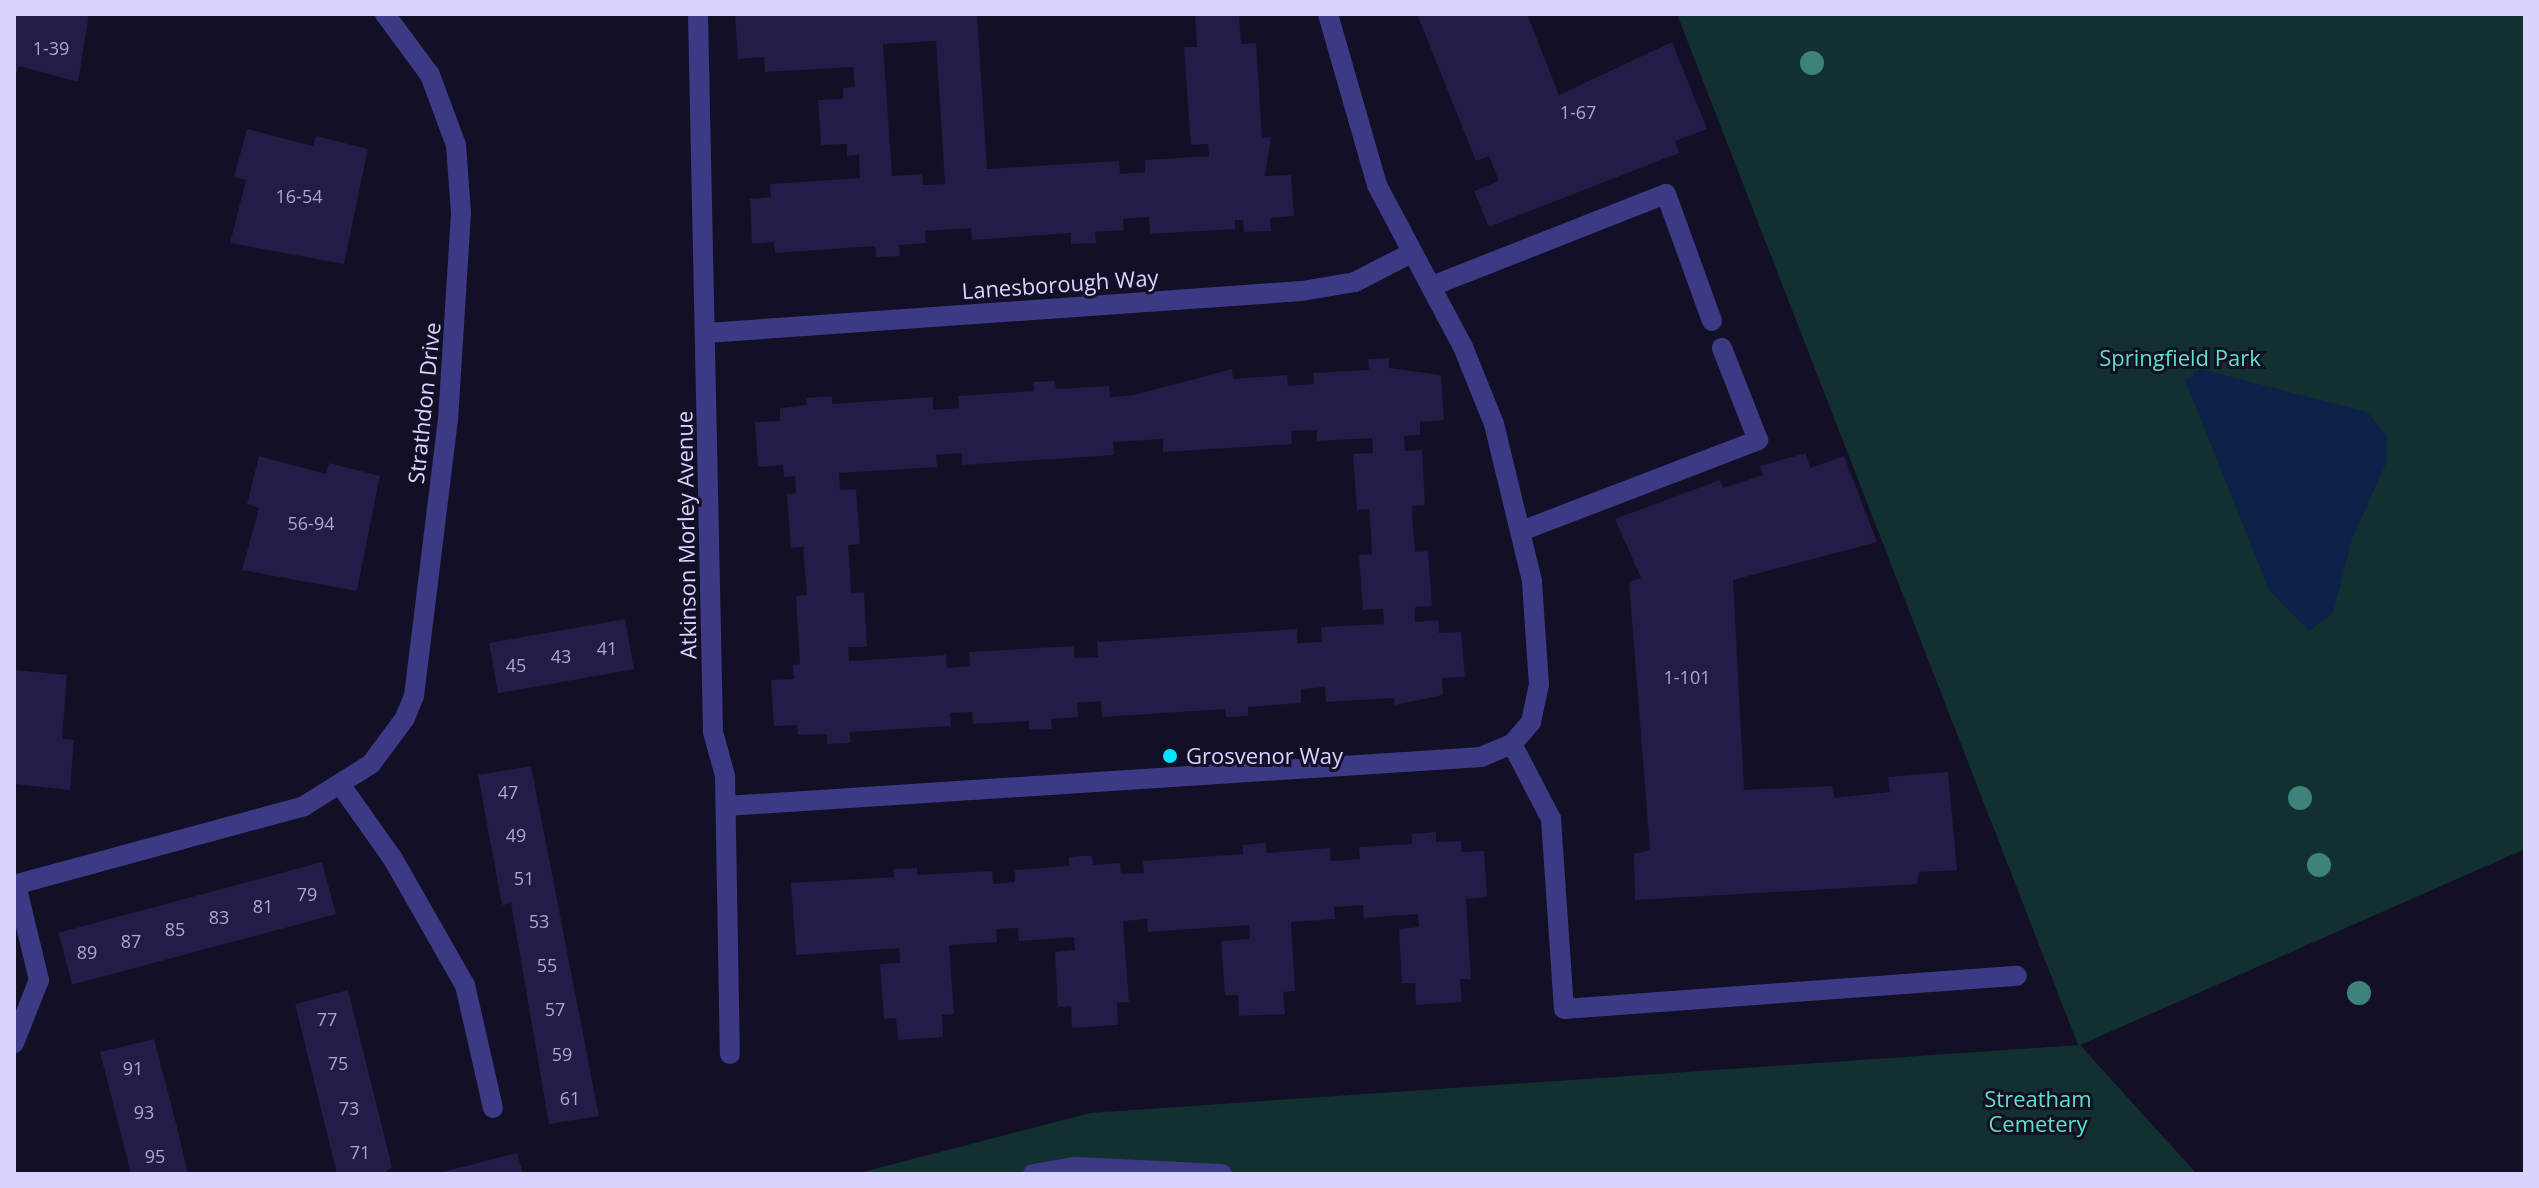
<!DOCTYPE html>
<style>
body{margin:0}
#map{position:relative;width:2539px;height:1188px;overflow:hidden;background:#130f26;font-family:"Open Sans",sans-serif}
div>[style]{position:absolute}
.green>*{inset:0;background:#12302f}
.water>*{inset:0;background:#0c2248}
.building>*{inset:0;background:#241b47;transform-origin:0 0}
.minor>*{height:20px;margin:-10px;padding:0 10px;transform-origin:10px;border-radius:10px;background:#3d3a85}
.trees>*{width:24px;height:24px;margin:-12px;border-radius:50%;background:#3d827b}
.dots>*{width:22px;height:22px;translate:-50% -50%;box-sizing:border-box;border:4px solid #130f26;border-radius:50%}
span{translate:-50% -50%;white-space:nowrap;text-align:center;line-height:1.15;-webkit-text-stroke:6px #130f26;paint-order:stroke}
.number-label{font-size:18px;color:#aca6d1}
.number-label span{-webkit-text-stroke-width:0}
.street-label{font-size:22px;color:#d9d4ff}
.park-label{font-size:22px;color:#5fe0c0}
.poi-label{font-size:22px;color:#d9d4ff}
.left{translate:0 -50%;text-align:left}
.frame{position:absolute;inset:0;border:16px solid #d9d4ff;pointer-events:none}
</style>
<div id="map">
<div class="green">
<div style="clip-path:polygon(1677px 14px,2525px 14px,2525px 849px,2080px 1045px,2197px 1174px,855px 1174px,1090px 1113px,2078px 1045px)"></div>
</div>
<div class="water">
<div style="clip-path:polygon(2200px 369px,2367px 412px,2387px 436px,2387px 461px,2352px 539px,2333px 614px,2309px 631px,2269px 590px,2185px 380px)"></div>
</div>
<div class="building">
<div style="clip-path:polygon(14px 14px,89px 14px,78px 82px,19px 66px,14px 79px)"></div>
<div style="clip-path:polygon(evenodd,735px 14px,977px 14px,987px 169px,1119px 161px,1120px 174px,1145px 172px,1145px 160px,1209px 156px,1208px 144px,1191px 145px,1184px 47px,1197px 47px,1195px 14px,1239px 14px,1241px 44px,1256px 43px,1262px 138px,1271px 137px,1265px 176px,1291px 175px,1294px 216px,1270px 218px,1271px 231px,1244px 232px,1243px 220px,1235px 220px,1235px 229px,1150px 234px,1149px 217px,1123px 219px,1124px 230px,1095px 232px,1096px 243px,1071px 244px,1071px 233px,972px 240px,971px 228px,925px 231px,926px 243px,899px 245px,900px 256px,876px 257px,875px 246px,775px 253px,774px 242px,752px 244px,750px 199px,771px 197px,770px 184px,860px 178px,859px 155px,847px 156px,847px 144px,821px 145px,818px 100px,843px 99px,843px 88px,855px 87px,853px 67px,765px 72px,764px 57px,738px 59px,735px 14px,936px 41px,945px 184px,923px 185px,922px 174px,892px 176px,883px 44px,936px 41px)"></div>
<div style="clip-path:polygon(1417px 14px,1527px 14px,1559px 95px,1672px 42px,1707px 129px,1675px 141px,1679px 153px,1489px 227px,1474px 191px,1499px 181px,1489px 156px,1476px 161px)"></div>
<div style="clip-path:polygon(247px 129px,313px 146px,316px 136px,368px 149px,344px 264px,230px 243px,246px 180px,234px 177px)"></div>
<div style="clip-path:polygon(evenodd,1389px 358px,1389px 368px,1441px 375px,1444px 420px,1420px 422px,1420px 435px,1404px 436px,1405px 451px,1422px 450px,1425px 505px,1412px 506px,1413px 530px,1415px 552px,1428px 551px,1432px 606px,1415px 607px,1415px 622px,1438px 620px,1439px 633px,1461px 632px,1465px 677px,1442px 678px,1443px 695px,1395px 705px,1394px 698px,1326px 702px,1325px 687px,1301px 689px,1301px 703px,1248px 707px,1248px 716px,1226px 717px,1225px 709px,1102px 717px,1101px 701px,1077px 703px,1078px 717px,1051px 719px,1052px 729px,1029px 730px,1029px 721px,973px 724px,972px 712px,950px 713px,951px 726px,850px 732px,850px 743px,827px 744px,827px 734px,798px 735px,797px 725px,774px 726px,771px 680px,794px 679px,793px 665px,800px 664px,796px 596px,807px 595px,805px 572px,803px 547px,791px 548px,787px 494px,796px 493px,795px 476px,784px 477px,783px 465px,758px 467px,755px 422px,780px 421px,780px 408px,807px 405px,806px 398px,832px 396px,832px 404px,933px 397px,933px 410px,959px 408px,958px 396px,1034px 391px,1033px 382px,1055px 381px,1056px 389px,1109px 386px,1110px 397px,1134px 395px,1232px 369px,1233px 379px,1287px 375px,1288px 386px,1314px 384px,1313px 373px,1369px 370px,1368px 359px,1389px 358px,1317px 430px,1317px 441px,1372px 438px,1373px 453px,1353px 454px,1357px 510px,1369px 509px,1371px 532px,1372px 554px,1359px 555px,1363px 610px,1383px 609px,1384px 624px,1321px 627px,1322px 642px,1297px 643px,1297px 629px,1097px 642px,1098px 657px,1074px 658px,1074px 646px,969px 652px,970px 666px,947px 668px,946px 655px,849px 661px,848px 647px,867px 647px,864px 592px,851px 593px,850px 570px,848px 545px,860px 544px,856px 489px,840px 490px,839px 473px,937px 467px,936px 455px,962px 453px,962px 465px,1114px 455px,1113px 442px,1163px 439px,1163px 452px,1292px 444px,1291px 431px,1317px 430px)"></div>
<div style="clip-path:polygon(1806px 453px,1810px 468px,1844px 456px,1877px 542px,1733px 580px,1744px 790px,1832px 786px,1834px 798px,1890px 792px,1888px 777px,1948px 772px,1957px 870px,1919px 872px,1917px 884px,1635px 900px,1634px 854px,1650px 850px,1629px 582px,1641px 578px,1615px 519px,1720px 480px,1723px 488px,1763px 475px,1760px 466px)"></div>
<div style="clip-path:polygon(259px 456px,326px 474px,329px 463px,380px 476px,357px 591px,242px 570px,259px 508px,247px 504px)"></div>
<div style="left:625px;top:619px;width:51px;height:138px;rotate:80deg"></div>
<div style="clip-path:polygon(14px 670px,67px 675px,62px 739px,74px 740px,70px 790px,14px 784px)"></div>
<div style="clip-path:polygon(531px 766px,599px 1116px,549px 1124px,511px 903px,502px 905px,478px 775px)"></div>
<div style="clip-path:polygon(1436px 832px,1436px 842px,1461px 841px,1462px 852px,1484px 851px,1487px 897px,1466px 899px,1471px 979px,1460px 979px,1462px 1002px,1416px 1005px,1415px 983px,1402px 983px,1399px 929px,1419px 927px,1418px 914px,1364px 918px,1363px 905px,1334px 907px,1335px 919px,1291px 922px,1295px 991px,1283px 992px,1285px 1014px,1239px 1016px,1238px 995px,1225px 995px,1221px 941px,1250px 939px,1249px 925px,1148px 932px,1147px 919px,1123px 921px,1129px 1002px,1117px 1003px,1118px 1025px,1072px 1028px,1071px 1006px,1058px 1007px,1055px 952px,1075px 950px,1074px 937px,1019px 941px,1018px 928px,996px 929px,997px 942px,949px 945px,954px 1014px,942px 1015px,943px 1037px,898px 1040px,896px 1018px,884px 1019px,880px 964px,900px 963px,899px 948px,796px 955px,791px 883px,894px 877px,893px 869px,917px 868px,917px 875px,992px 871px,993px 884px,1015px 882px,1015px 870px,1069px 866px,1069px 857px,1080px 856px,1092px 856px,1093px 865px,1120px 863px,1121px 874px,1144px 873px,1143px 861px,1243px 854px,1243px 845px,1266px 843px,1267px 853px,1330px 848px,1331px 861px,1360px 859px,1359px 847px,1412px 844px,1412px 834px)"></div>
<div style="left:322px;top:862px;width:54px;height:273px;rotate:75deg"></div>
<div style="clip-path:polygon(348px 990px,392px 1167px,383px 1174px,337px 1174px,295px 1004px)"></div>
<div style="clip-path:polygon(154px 1039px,177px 1127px,188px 1174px,131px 1174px,100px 1052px)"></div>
<div style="clip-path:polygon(517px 1153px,523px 1174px,439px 1174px,439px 1173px)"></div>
</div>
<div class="minor">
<div style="left:698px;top:14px;width:718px;rotate:88.8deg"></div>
<div style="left:713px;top:732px;width:46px;rotate:74.7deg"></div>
<div style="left:725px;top:776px;width:278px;rotate:89deg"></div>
<div style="left:1432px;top:286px;width:251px;rotate:-21.5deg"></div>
<div style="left:1666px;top:194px;width:135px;rotate:70.1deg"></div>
<div style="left:706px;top:333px;width:597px;rotate:-4.03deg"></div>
<div style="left:1302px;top:291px;width:54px;rotate:-9.6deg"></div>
<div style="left:1355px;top:282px;width:63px;rotate:-27.4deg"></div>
<div style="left:1524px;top:530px;width:251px;rotate:-21deg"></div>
<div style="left:1758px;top:440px;width:99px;rotate:-111.4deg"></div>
<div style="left:1512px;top:744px;width:85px;rotate:62.5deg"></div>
<div style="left:1551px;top:819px;width:190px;rotate:86.1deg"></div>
<div style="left:1564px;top:1009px;width:454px;rotate:-4.2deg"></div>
<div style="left:342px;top:787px;width:88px;rotate:54.7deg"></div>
<div style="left:393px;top:859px;width:145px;rotate:60.3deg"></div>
<div style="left:465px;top:985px;width:126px;rotate:77.2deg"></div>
<div style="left:726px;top:806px;width:757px;rotate:-3.71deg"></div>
<div style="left:1481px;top:757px;width:34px;rotate:-23deg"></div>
<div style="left:1512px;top:744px;width:29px;rotate:-49deg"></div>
<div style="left:1531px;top:722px;width:38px;rotate:-78deg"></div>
<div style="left:1539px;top:685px;width:104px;rotate:-93.9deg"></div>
<div style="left:1532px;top:581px;width:162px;rotate:-103.6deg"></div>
<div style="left:1494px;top:424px;width:83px;rotate:-111.9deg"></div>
<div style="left:1463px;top:347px;width:183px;rotate:-118deg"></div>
<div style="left:1377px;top:185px;width:178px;rotate:-106deg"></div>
<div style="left:14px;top:885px;width:301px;rotate:-15.2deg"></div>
<div style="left:304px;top:806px;width:79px;rotate:-32.1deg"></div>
<div style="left:371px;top:764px;width:57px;rotate:-53.5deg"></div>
<div style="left:405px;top:718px;width:24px;rotate:-68deg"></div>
<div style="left:414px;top:696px;width:278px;rotate:-83deg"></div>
<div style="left:448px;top:420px;width:207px;rotate:-86.4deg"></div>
<div style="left:461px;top:213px;width:68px;rotate:-94.2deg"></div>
<div style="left:456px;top:145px;width:75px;rotate:-110.4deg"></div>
<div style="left:430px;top:75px;width:76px;rotate:-126.4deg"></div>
<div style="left:14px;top:1043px;width:68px;rotate:-68.4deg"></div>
<div style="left:39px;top:980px;width:98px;rotate:-103.6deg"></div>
<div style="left:1033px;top:1174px;width:43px;rotate:-9.5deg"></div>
<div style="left:1075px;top:1167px;width:147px;rotate:2.7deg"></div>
</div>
<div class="trees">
<div style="left:1812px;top:63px"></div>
<div style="left:2300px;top:798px"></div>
<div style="left:2319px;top:865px"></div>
<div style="left:2359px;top:993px"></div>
</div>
<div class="dots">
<div style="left:1170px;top:756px;background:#00e5ff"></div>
</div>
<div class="number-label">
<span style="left:51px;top:48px">1-39</span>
<span style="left:1578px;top:112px">1-67</span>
<span style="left:299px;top:196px">16-54</span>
<span style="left:311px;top:523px">56-94</span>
<span style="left:607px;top:648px">41</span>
<span style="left:561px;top:656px">43</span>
<span style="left:516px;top:665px">45</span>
<span style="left:1687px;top:677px">1-101</span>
<span style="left:508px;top:792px">47</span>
<span style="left:516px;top:835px">49</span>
<span style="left:524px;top:878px">51</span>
<span style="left:307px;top:894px">79</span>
<span style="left:263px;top:906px">81</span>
<span style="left:219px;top:917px">83</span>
<span style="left:539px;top:921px">53</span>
<span style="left:175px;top:929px">85</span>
<span style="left:131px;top:941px">87</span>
<span style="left:87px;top:952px">89</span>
<span style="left:547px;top:965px">55</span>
<span style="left:555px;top:1009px">57</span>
<span style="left:327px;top:1019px">77</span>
<span style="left:562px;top:1054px">59</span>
<span style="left:338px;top:1063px">75</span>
<span style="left:133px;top:1068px">91</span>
<span style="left:570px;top:1098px">61</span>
<span style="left:349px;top:1108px">73</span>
<span style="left:144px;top:1112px">93</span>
<span style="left:360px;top:1152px">71</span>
<span style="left:155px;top:1156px">95</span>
</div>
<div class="street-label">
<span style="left:1060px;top:284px;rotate:-4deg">Lanesborough Way</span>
<span style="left:424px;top:403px;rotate:-84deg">Strathdon Drive</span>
<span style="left:686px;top:535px;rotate:-91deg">Atkinson Morley Avenue</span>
</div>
<div class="park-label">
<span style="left:2180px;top:358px">Springfield Park</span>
<span style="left:2038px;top:1111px">Streatham<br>Cemetery</span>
</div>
<div class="poi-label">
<span class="left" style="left:1186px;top:756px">Grosvenor Way</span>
</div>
<div class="frame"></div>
</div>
